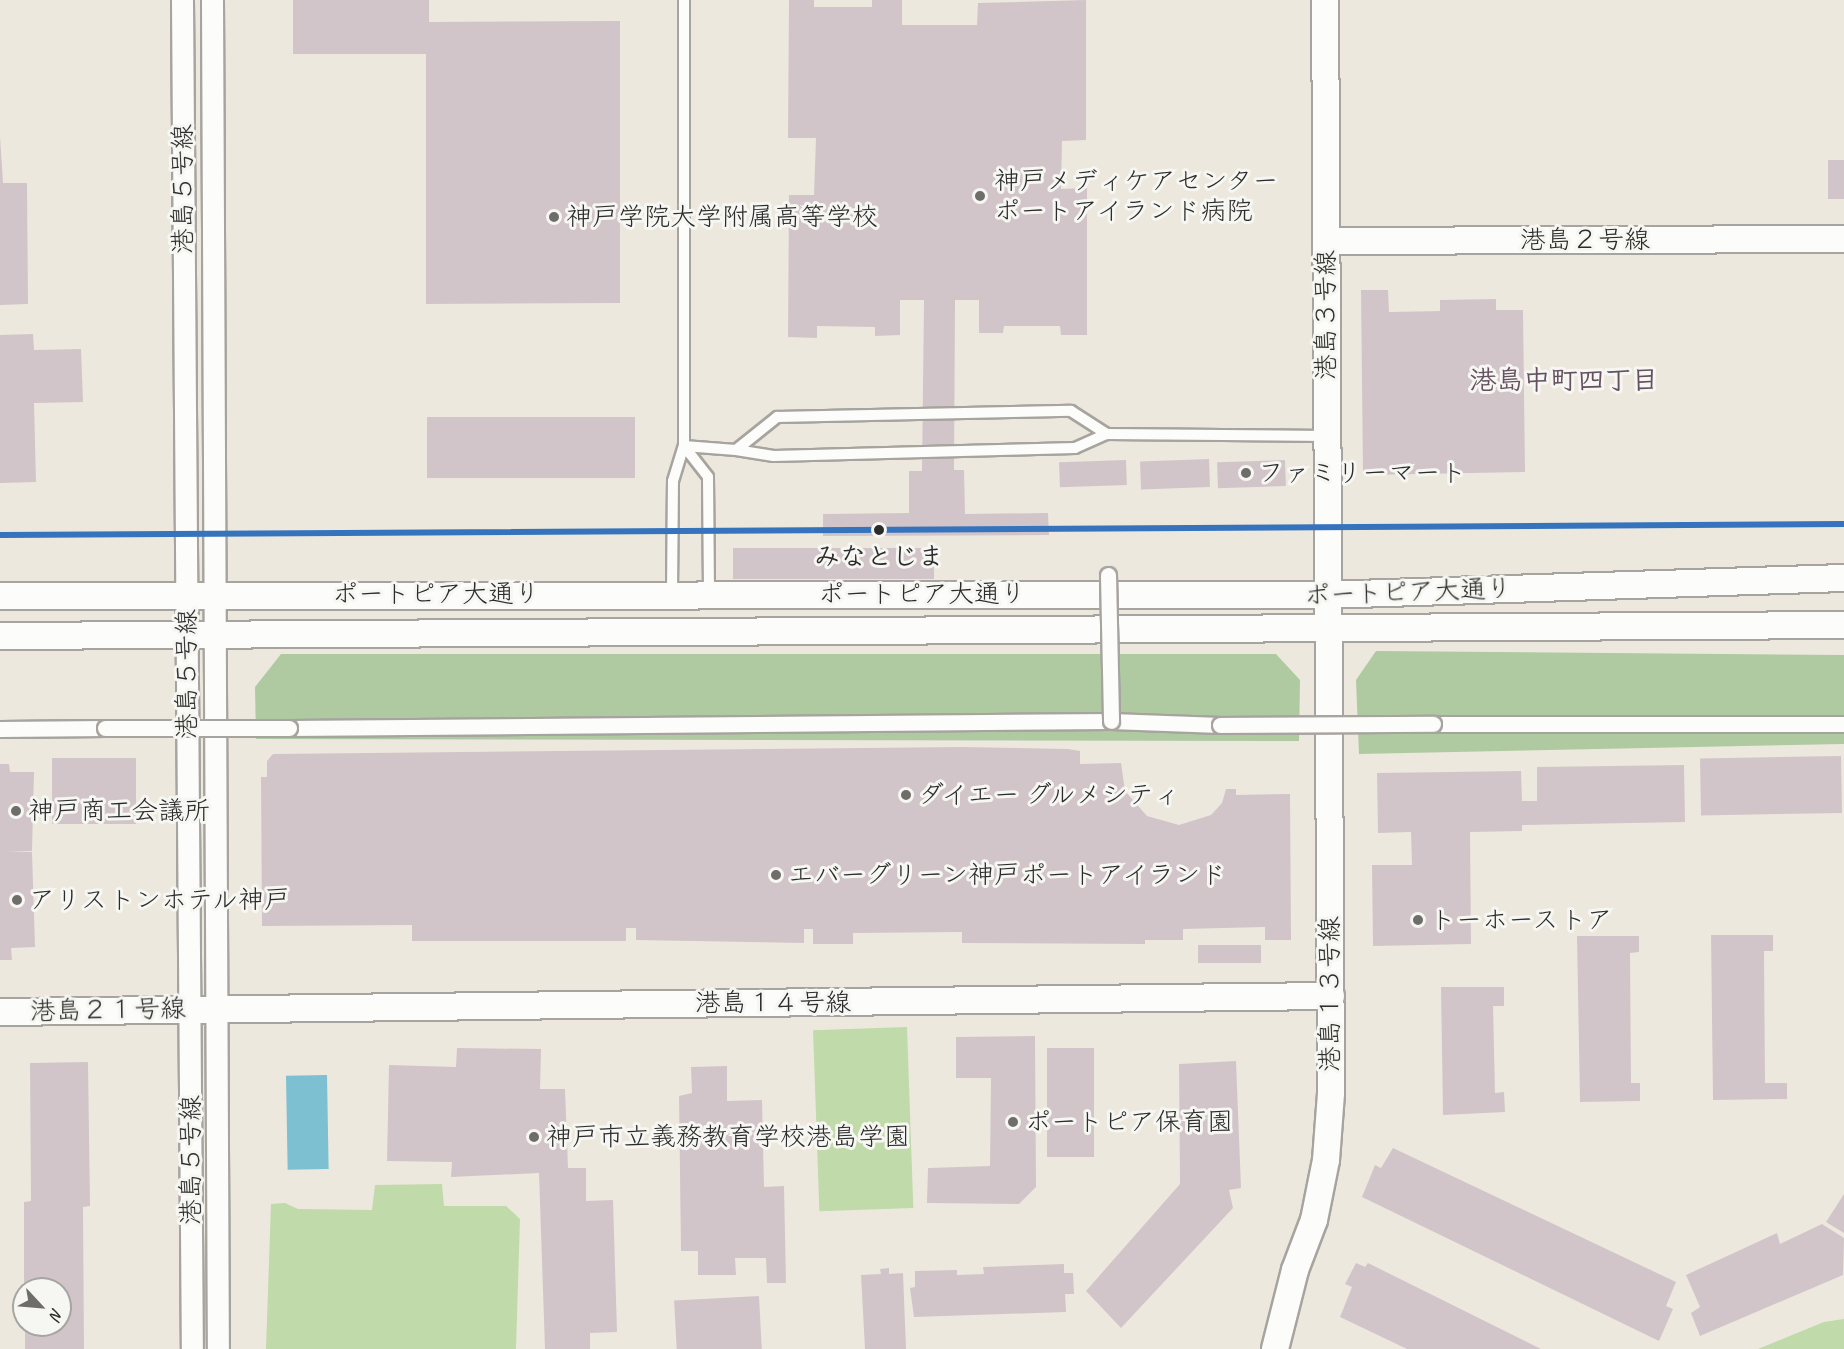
<!DOCTYPE html>
<meta charset="utf-8">
<style>
body{margin:0}
#map{position:relative;width:1844px;height:1349px;overflow:hidden;background:#ede8de;font-family:Caveat,"Klee One",sans-serif}
div>[style]{position:absolute}
.green>*{inset:0;background:#c0daa9;transform-origin:0 0}
.forest>*{inset:0;background:#afcaa0}
.water>*{inset:0;background:#7cc0d1;transform-origin:0 0}
.building>*{inset:0;background:#d2c5c9;transform-origin:0 0}
.roads{filter:drop-shadow(2px 0 #a7a49f) drop-shadow(-2px 0 #a7a49f) drop-shadow(0 2px #a7a49f) drop-shadow(0 -2px #a7a49f)}
.service>*{height:10px;margin:-5px;padding:0 5px;transform-origin:5px;border-radius:5px;background:#fcfcfa}
.pedestrian>*{height:15px;margin:-7.5px;padding:0 7.5px;transform-origin:7.5px;border-radius:7.5px;background:#fcfcfa}
.minor>*{height:21px;margin:-10.5px;padding:0 10.5px;transform-origin:10.5px;border-radius:10.5px;background:#fcfcfa}
.tertiary>*{height:26px;margin:-13px;padding:0 13px;transform-origin:13px;border-radius:13px;background:#fcfcfa}
.bridges{filter:drop-shadow(2px 0 #a7a49f) drop-shadow(-2px 0 #a7a49f) drop-shadow(0 2px #a7a49f) drop-shadow(0 -2px #a7a49f)}
.pedestrian-bridge>*{height:15px;margin:-7.5px;padding:0 7.5px;transform-origin:7.5px;border-radius:7.5px;background:#fcfcfa}
.rail-1>*{height:6px;margin:-3px;padding:0 3px;transform-origin:3px;border-radius:3px;background:#3573bd}
.dots>*{width:16px;height:16px;translate:-50% -50%;box-sizing:border-box;border:3px solid #f6f6f2;border-radius:50%}
span{translate:-50% -50%;white-space:nowrap;text-align:center;line-height:1.15;-webkit-text-stroke:6px #f6f6f2;paint-order:stroke}
.poi-label{font-size:26px;color:#2b2b2b}
.left{translate:0 -50%;text-align:left}
.street-label{font-size:26px;color:#2b2b2b}
.stop-label{font-size:26px;color:#2b2b2b;font-weight:700}
.neighbourhood-label{font-size:27px;color:#64505f;font-weight:700}
.north{position:absolute;left:12px;top:1277px;width:60px;height:60px;box-sizing:border-box;background:#f6f6f2;border:2px solid #a5a5a2;border-radius:50%;rotate:116deg;font-size:16px;font-weight:700;line-height:24px;text-align:center;color:#2b2b2b}
.north::after{content:'';display:block;margin:auto;width:21px;height:27px;background:#6f6d6a;clip-path:polygon(50% 0,100% 100%,50% 72%,0 100%)}
</style>
<div id="map">
<div class="green">
<div style="left:907px;top:1027px;width:181px;height:94px;rotate:88deg"></div>
<div style="clip-path:polygon(442px 1184px,444px 1206px,506px 1206px,520px 1219px,516px 1349px,266px 1349px,271px 1204px,285px 1203px,298px 1209px,372px 1210px,375px 1185px)"></div>
<div style="clip-path:polygon(1844px 1319px,1844px 1349px,1758px 1349px,1824px 1322px)"></div>
</div>
<div class="forest">
<div style="clip-path:polygon(1376px 651px,1844px 655px,1844px 744px,1359px 754px,1356px 680px)"></div>
<div style="clip-path:polygon(281px 654px,1276px 654px,1300px 680px,1299px 741px,256px 739px,255px 687px)"></div>
</div>
<div class="water">
<div style="left:327px;top:1075px;width:94px;height:41px;rotate:89deg"></div>
</div>
<div class="building">
<div style="clip-path:polygon(293px 0,429px 0,429px 22px,620px 21px,620px 303px,426px 304px,426px 54px,293px 54px)"></div>
<div style="clip-path:polygon(789px 0,814px 0,814px 7px,872px 7px,872px 0,902px 0,902px 25px,977px 25px,978px 3px,1086px 0,1086px 140px,1062px 141px,1061px 189px,1087px 188px,1087px 335px,1061px 335px,1060px 326px,1004px 326px,1003px 333px,979px 333px,979px 300px,955px 300px,954px 470px,964px 470px,965px 514px,1048px 513px,1049px 535px,823px 536px,823px 514px,909px 513px,909px 471px,922px 471px,924px 300px,900px 300px,900px 335px,875px 336px,875px 327px,817px 326px,817px 338px,788px 337px,789px 195px,814px 195px,816px 138px,788px 138px)"></div>
<div style="clip-path:polygon(0 136px,3px 183px,27px 183px,28px 304px,0 305px)"></div>
<div style="left:1844px;top:160px;width:39px;height:16px;rotate:90deg"></div>
<div style="clip-path:polygon(1361px 290px,1388px 290px,1389px 312px,1440px 311px,1440px 300px,1496px 299px,1496px 310px,1523px 310px,1525px 472px,1363px 475px)"></div>
<div style="clip-path:polygon(33px 334px,34px 350px,81px 349px,83px 402px,34px 403px,36px 482px,0 483px,0 335px)"></div>
<div style="left:427px;top:417px;width:208px;height:61px"></div>
<div style="left:1209px;top:459px;width:28px;height:69px;rotate:88deg"></div>
<div style="left:1126px;top:460px;width:25px;height:67px;rotate:88deg"></div>
<div style="left:1285px;top:460px;width:26px;height:68px;rotate:88deg"></div>
<div style="left:733px;top:548px;width:201px;height:31px"></div>
<div style="clip-path:polygon(961px 747px,1068px 749px,1080px 751px,1080px 764px,1121px 763px,1125px 791px,1147px 816px,1179px 825px,1211px 815px,1222px 803px,1226px 789px,1236px 789px,1236px 795px,1290px 794px,1291px 940px,1265px 940px,1265px 927px,1183px 929px,1183px 940px,1145px 940px,1145px 944px,962px 943px,962px 932px,853px 933px,853px 944px,813px 944px,813px 929px,804px 929px,804px 943px,636px 940px,636px 928px,626px 928px,626px 941px,412px 941px,412px 925px,262px 926px,261px 777px,267px 777px,267px 761px,273px 754px)"></div>
<div style="left:1841px;top:756px;width:57px;height:141px;rotate:89deg"></div>
<div style="left:52px;top:758px;width:84px;height:66px"></div>
<div style="clip-path:polygon(0 764px,9px 764px,10px 772px,34px 772px,32px 851px,6px 851px,32px 852px,35px 947px,11px 948px,12px 960px,0 960px)"></div>
<div style="clip-path:polygon(1684px 765px,1685px 822px,1522px 825px,1522px 831px,1470px 832px,1471px 944px,1373px 946px,1372px 865px,1412px 865px,1411px 832px,1378px 833px,1377px 773px,1521px 771px,1522px 801px,1537px 801px,1537px 767px)"></div>
<div style="clip-path:polygon(1711px 935px,1773px 935px,1773px 951px,1764px 951px,1765px 1083px,1787px 1083px,1787px 1099px,1713px 1100px)"></div>
<div style="clip-path:polygon(1577px 936px,1639px 936px,1639px 952px,1630px 953px,1631px 1083px,1640px 1083px,1640px 1101px,1580px 1102px)"></div>
<div style="left:1198px;top:945px;width:63px;height:18px"></div>
<div style="clip-path:polygon(1441px 987px,1504px 987px,1504px 1006px,1493px 1006px,1495px 1093px,1504px 1092px,1505px 1112px,1443px 1115px)"></div>
<div style="clip-path:polygon(1035px 1036px,1036px 1187px,1019px 1204px,927px 1203px,928px 1168px,990px 1166px,991px 1078px,956px 1078px,956px 1037px)"></div>
<div style="clip-path:polygon(457px 1048px,541px 1049px,540px 1089px,565px 1089px,568px 1168px,586px 1168px,586px 1201px,613px 1200px,617px 1332px,590px 1333px,590px 1349px,545px 1349px,539px 1173px,451px 1177px,452px 1162px,387px 1161px,389px 1065px,456px 1067px)"></div>
<div style="left:1047px;top:1048px;width:47px;height:109px"></div>
<div style="clip-path:polygon(1236px 1061px,1241px 1188px,1229px 1190px,1233px 1208px,1121px 1328px,1086px 1291px,1180px 1184px,1179px 1064px)"></div>
<div style="clip-path:polygon(88px 1062px,90px 1206px,83px 1207px,84px 1349px,25px 1349px,25px 1325px,60px 1325px,60px 1289px,24px 1289px,24px 1202px,31px 1201px,30px 1063px)"></div>
<div style="clip-path:polygon(727px 1066px,727px 1101px,762px 1100px,764px 1187px,784px 1186px,786px 1283px,767px 1283px,766px 1258px,735px 1258px,736px 1275px,698px 1275px,698px 1251px,681px 1251px,679px 1096px,692px 1093px,691px 1067px)"></div>
<div style="clip-path:polygon(1393px 1148px,1676px 1282px,1666px 1306px,1673px 1309px,1659px 1341px,1362px 1197px,1375px 1165px,1381px 1168px)"></div>
<div style="clip-path:polygon(1844px 1194px,1844px 1233px,1826px 1222px)"></div>
<div style="clip-path:polygon(1822px 1224px,1844px 1238px,1843px 1275px,1700px 1336px,1691px 1313px,1700px 1307px,1686px 1275px,1777px 1233px,1780px 1244px)"></div>
<div style="clip-path:polygon(1356px 1263px,1365px 1267px,1368px 1263px,1541px 1349px,1407px 1349px,1340px 1317px,1352px 1287px,1345px 1284px)"></div>
<div style="clip-path:polygon(1064px 1264px,1064px 1273px,1073px 1273px,1074px 1294px,1065px 1294px,1066px 1312px,914px 1317px,910px 1288px,915px 1287px,915px 1271px,957px 1270px,957px 1275px,984px 1274px,983px 1267px)"></div>
<div style="clip-path:polygon(889px 1268px,889px 1274px,903px 1273px,906px 1349px,865px 1349px,861px 1275px,881px 1274px,880px 1269px)"></div>
<div style="left:759px;top:1296px;width:53px;height:85px;rotate:87deg"></div>
</div>
<div class="roads">
<div class="service">
<div style="left:684px;top:446px;width:52px;rotate:4.4deg"></div>
<div style="left:736px;top:450px;width:53px;rotate:-38.8deg"></div>
<div style="left:777px;top:417px;width:294px;rotate:-1.2deg"></div>
<div style="left:1071px;top:411px;width:43px;rotate:32.6deg"></div>
<div style="left:684px;top:446px;width:39px;rotate:52deg"></div>
<div style="left:708px;top:477px;width:117px;rotate:89.5deg"></div>
<div style="left:736px;top:450px;width:38px;rotate:9deg"></div>
<div style="left:774px;top:456px;width:301px;rotate:-1.5deg"></div>
<div style="left:1075px;top:448px;width:35px;rotate:-24deg"></div>
<div style="left:1107px;top:434px;width:219px;rotate:0.5deg"></div>
<div style="left:672px;top:593px;width:112px;rotate:-89.5deg"></div>
<div style="left:673px;top:481px;width:37px;rotate:-73deg"></div>
<div style="left:684px;top:446px;width:446px;rotate:-90deg"></div>
</div>
<div class="pedestrian">
<div style="left:1433px;top:724px;width:411px"></div>
<div style="left:289px;top:728px;width:822px;rotate:-0.49deg"></div>
<div style="left:1111px;top:721px;width:109px;rotate:2.1deg"></div>
<div style="left:0;top:729px;width:105px;rotate:-0.5deg"></div>
</div>
<div class="minor">
<div style="left:182px;top:0;width:1349px;rotate:89.58deg"></div>
<div style="left:212px;top:0;width:1349px;rotate:89.75deg"></div>
</div>
<div class="tertiary">
<div style="left:1326px;top:241px;width:518px;rotate:-0.22deg"></div>
<div style="left:0;top:596px;width:1326px;rotate:-0.04deg"></div>
<div style="left:1326px;top:595px;width:518px;rotate:-1.88deg"></div>
<div style="left:0;top:636px;width:1844px;rotate:-0.34deg"></div>
<div style="left:0;top:1012px;width:1331px;rotate:-0.69deg"></div>
<div style="left:1275px;top:1349px;width:81px;rotate:-75.8deg"></div>
<div style="left:1295px;top:1270px;width:53px;rotate:-69.2deg"></div>
<div style="left:1314px;top:1220px;width:61px;rotate:-78.7deg"></div>
<div style="left:1326px;top:1160px;width:67px;rotate:-85.7deg"></div>
<div style="left:1331px;top:1093px;width:1093px;rotate:-90.31deg"></div>
</div>
</div>
<div class="bridges">
<div class="pedestrian-bridge">
<div style="left:1108px;top:575px;width:146px;rotate:88.8deg"></div>
<div style="left:1220px;top:725px;width:213px;rotate:-0.3deg"></div>
<div style="left:105px;top:728px;width:184px"></div>
</div>
</div>
<div class="rail-1">
<div style="left:0;top:535px;width:1844px;rotate:-0.34deg"></div>
</div>
<div class="dots">
<div style="left:980px;top:196px;background:#6f6d6a"></div>
<div style="left:554px;top:217px;background:#6f6d6a"></div>
<div style="left:1246px;top:473px;background:#6f6d6a"></div>
<div style="left:879px;top:530px;background:#2b2b2b"></div>
<div style="left:906px;top:795px;background:#6f6d6a"></div>
<div style="left:16px;top:811px;background:#6f6d6a"></div>
<div style="left:776px;top:875px;background:#6f6d6a"></div>
<div style="left:17px;top:900px;background:#6f6d6a"></div>
<div style="left:1418px;top:920px;background:#6f6d6a"></div>
<div style="left:1013px;top:1122px;background:#6f6d6a"></div>
<div style="left:534px;top:1137px;background:#6f6d6a"></div>
</div>
<div class="poi-label">
<span class="left" style="left:994px;top:196px">神戸メディケアセンター<br>ポートアイランド病院</span>
<span class="left" style="left:566px;top:217px">神戸学院大学附属高等学校</span>
<span class="left" style="left:1258px;top:473px">ファミリーマート</span>
<span class="left" style="left:918px;top:795px">ダイエー グルメシティ</span>
<span class="left" style="left:28px;top:811px">神戸商工会議所</span>
<span class="left" style="left:788px;top:875px">エバーグリーン神戸ポートアイランド</span>
<span class="left" style="left:29px;top:900px">アリストンホテル神戸</span>
<span class="left" style="left:1430px;top:920px">トーホーストア</span>
<span class="left" style="left:1025px;top:1122px">ポートピア保育園</span>
<span class="left" style="left:546px;top:1137px">神戸市立義務教育学校港島学園</span>
</div>
<div class="street-label">
<span style="left:183px;top:189px;rotate:-90deg">港島５号線</span>
<span style="left:1585px;top:240px">港島２号線</span>
<span style="left:1326px;top:315px;rotate:-90deg">港島３号線</span>
<span style="left:1408px;top:592px;rotate:-2deg">ポートピア大通り</span>
<span style="left:436px;top:594px">ポートピア大通り</span>
<span style="left:922px;top:594px">ポートピア大通り</span>
<span style="left:187px;top:674px;rotate:-90deg">港島５号線</span>
<span style="left:1330px;top:994px;rotate:-90deg">港島１３号線</span>
<span style="left:773px;top:1003px">港島１４号線</span>
<span style="left:108px;top:1010px;rotate:-1deg">港島２１号線</span>
<span style="left:191px;top:1160px;rotate:-90deg">港島５号線</span>
</div>
<div class="stop-label">
<span style="left:879px;top:557px">みなとじま</span>
</div>
<div class="neighbourhood-label">
<span style="left:1564px;top:381px">港島中町四丁目</span>
</div>
<div class="north">N</div>
</div>
